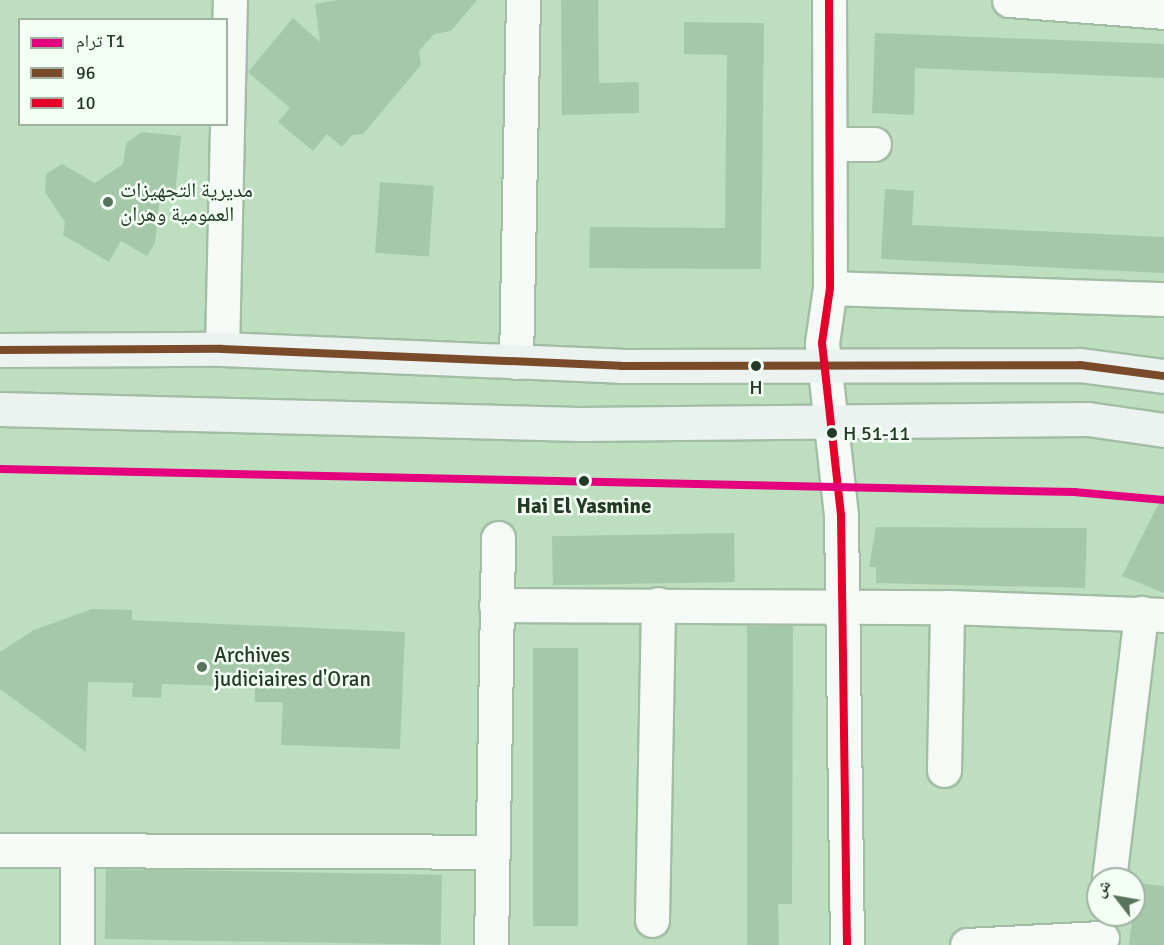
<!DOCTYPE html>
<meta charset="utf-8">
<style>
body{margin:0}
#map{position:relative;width:1164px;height:945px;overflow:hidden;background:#bddfc0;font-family:Signika,"Noto Naskh Arabic",sans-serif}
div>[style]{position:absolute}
.building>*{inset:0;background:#a5c8a9;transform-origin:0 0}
.roads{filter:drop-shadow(2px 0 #a2bda4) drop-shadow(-2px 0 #a2bda4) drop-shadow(0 2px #a2bda4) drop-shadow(0 -2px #a2bda4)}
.minor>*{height:33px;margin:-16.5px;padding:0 16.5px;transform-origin:16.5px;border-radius:16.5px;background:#f5faf6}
.major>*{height:33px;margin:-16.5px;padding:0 16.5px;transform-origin:16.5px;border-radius:16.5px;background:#ebf2f0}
.bus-1>*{height:8px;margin:-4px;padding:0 4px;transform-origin:4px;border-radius:4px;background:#7a4b2a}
.bus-2>*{height:8px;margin:-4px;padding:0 4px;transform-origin:4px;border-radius:4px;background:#e4002b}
.tram-1>*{height:8px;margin:-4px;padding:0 4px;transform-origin:4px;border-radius:4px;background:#e5007d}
.dots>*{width:16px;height:16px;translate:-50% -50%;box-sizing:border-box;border:3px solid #f3fff4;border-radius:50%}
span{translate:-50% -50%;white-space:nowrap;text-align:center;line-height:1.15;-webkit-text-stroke:5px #f3fff4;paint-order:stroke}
.bus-label{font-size:20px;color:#233b26}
.left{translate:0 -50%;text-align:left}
.poi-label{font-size:21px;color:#233b26}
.stop-label{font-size:21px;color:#233b26;font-weight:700}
.legend{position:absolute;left:18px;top:18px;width:210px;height:108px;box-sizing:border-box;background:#f3fff4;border:2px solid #a0b1a2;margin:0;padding:8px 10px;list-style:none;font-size:18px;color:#233b26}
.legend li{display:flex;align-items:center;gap:12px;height:30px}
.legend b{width:30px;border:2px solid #a0b1a2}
.north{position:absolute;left:1086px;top:867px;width:60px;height:60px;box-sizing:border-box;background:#f3fff4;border:2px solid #a0b1a2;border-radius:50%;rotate:301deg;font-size:16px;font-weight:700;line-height:24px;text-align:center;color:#233b26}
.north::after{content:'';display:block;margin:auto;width:21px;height:27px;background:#59745c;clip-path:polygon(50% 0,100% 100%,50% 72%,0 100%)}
</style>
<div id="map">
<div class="building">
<div style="clip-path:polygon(338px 0,477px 0,451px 31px,434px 34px,419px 51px,421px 65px,363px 134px,352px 135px,342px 147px,327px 134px,313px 151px,278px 122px,290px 108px,248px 72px,293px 18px,320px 42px,315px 4px)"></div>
<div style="clip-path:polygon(561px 0,598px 0,599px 83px,639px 82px,639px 113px,562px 115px)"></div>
<div style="clip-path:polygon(684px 22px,764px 23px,761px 269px,589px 268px,590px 227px,725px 228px,727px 55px,684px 54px)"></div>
<div style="clip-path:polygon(875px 33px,1164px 44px,1164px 78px,915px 68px,914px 115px,872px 113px)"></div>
<div style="clip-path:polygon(142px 132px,181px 136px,175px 195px,159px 205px,155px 243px,147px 256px,121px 241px,109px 262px,63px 235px,65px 222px,45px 192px,46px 174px,62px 164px,95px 183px,123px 164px,126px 143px)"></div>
<div style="left:380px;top:182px;width:54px;height:71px;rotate:4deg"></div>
<div style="clip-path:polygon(885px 189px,914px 191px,912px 225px,1164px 237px,1164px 273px,881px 259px)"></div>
<div style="clip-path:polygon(1164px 493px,1164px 593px,1122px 576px)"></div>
<div style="clip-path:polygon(876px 527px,1087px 528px,1085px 588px,876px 583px,876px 567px,869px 567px)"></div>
<div style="left:734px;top:533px;width:49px;height:182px;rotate:89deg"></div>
<div style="clip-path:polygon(92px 609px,132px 610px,132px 620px,405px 632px,400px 749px,281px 745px,283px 702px,255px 702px,255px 687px,162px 684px,161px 698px,132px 697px,133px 683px,88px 682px,86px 752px,0 689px,0 652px,34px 630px)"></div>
<div style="clip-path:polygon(747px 626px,793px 626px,792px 904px,778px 904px,779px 945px,747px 945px)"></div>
<div style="left:533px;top:648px;width:45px;height:278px"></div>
<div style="left:106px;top:869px;width:336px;height:70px;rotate:1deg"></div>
<div style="clip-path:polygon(1136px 883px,1164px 886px,1164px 945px,1129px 945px)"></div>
</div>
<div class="roads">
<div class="minor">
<div style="left:829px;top:0;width:288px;rotate:89.8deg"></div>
<div style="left:830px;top:288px;width:56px;rotate:98.3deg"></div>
<div style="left:822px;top:343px;width:174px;rotate:83.7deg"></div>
<div style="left:841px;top:516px;width:429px;rotate:89.2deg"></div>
<div style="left:1009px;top:0;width:155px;rotate:4.4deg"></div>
<div style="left:830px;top:144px;width:44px"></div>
<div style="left:830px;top:288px;width:334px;rotate:1.9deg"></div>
<div style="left:222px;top:349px;width:349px;rotate:-88.7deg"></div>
<div style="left:516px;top:362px;width:362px;rotate:-88.9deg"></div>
<div style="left:496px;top:605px;width:451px;rotate:0.3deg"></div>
<div style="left:947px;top:607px;width:217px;rotate:2.1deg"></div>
<div style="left:944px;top:770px;width:163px;rotate:-88.9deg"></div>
<div style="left:0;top:850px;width:492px;rotate:0.2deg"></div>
<div style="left:1109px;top:879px;width:268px;rotate:-83.1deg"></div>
<div style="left:652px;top:920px;width:316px;rotate:-88.9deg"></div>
<div style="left:77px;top:945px;width:94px;rotate:-90deg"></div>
<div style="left:491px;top:945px;width:407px;rotate:-89deg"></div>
<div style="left:967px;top:945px;width:135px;rotate:-3deg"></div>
</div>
<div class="major">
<div style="left:0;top:350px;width:222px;rotate:-0.3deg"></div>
<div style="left:222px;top:349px;width:399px;rotate:2.4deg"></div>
<div style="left:621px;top:366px;width:459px;rotate:-0.1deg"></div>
<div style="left:1080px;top:365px;width:85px;rotate:7.5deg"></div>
<div style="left:0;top:409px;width:580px;rotate:1.48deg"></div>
<div style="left:580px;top:424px;width:508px;rotate:-0.56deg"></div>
<div style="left:1088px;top:419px;width:77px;rotate:8.2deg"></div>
</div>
</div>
<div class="bus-1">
<div style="left:0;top:350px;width:222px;rotate:-0.3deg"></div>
<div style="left:222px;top:349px;width:399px;rotate:2.4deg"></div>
<div style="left:621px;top:366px;width:459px;rotate:-0.1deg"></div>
<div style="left:1080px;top:365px;width:85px;rotate:7.5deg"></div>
</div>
<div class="bus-2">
<div style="left:829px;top:0;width:288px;rotate:89.8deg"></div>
<div style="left:830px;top:288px;width:56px;rotate:98.3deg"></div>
<div style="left:822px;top:343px;width:174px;rotate:83.7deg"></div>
<div style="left:841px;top:516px;width:429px;rotate:89.2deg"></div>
</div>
<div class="tram-1">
<div style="left:0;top:469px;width:1075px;rotate:1.23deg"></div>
<div style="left:1075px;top:492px;width:89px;rotate:5.1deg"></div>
</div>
<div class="dots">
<div style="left:108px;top:202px;background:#59745c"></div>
<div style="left:756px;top:366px;background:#233b26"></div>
<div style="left:832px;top:433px;background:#233b26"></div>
<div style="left:584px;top:481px;background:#233b26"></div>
<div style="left:202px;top:667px;background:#59745c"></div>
</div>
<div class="bus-label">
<span style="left:756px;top:387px">H</span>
<span class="left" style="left:843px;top:433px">H 51-11</span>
</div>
<div class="poi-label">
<span class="left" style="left:120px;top:202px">مديرية التجهيزات<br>العمومية وهران</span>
<span class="left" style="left:214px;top:667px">Archives<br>judiciaires d'Oran</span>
</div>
<div class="stop-label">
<span style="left:584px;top:506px">Hai El Yasmine</span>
</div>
<ul class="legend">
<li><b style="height:8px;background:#e5007d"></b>ترام T1</li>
<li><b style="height:8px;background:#7a4b2a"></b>96</li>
<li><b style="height:8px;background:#e4002b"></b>10</li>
</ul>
<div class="north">ش</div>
</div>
